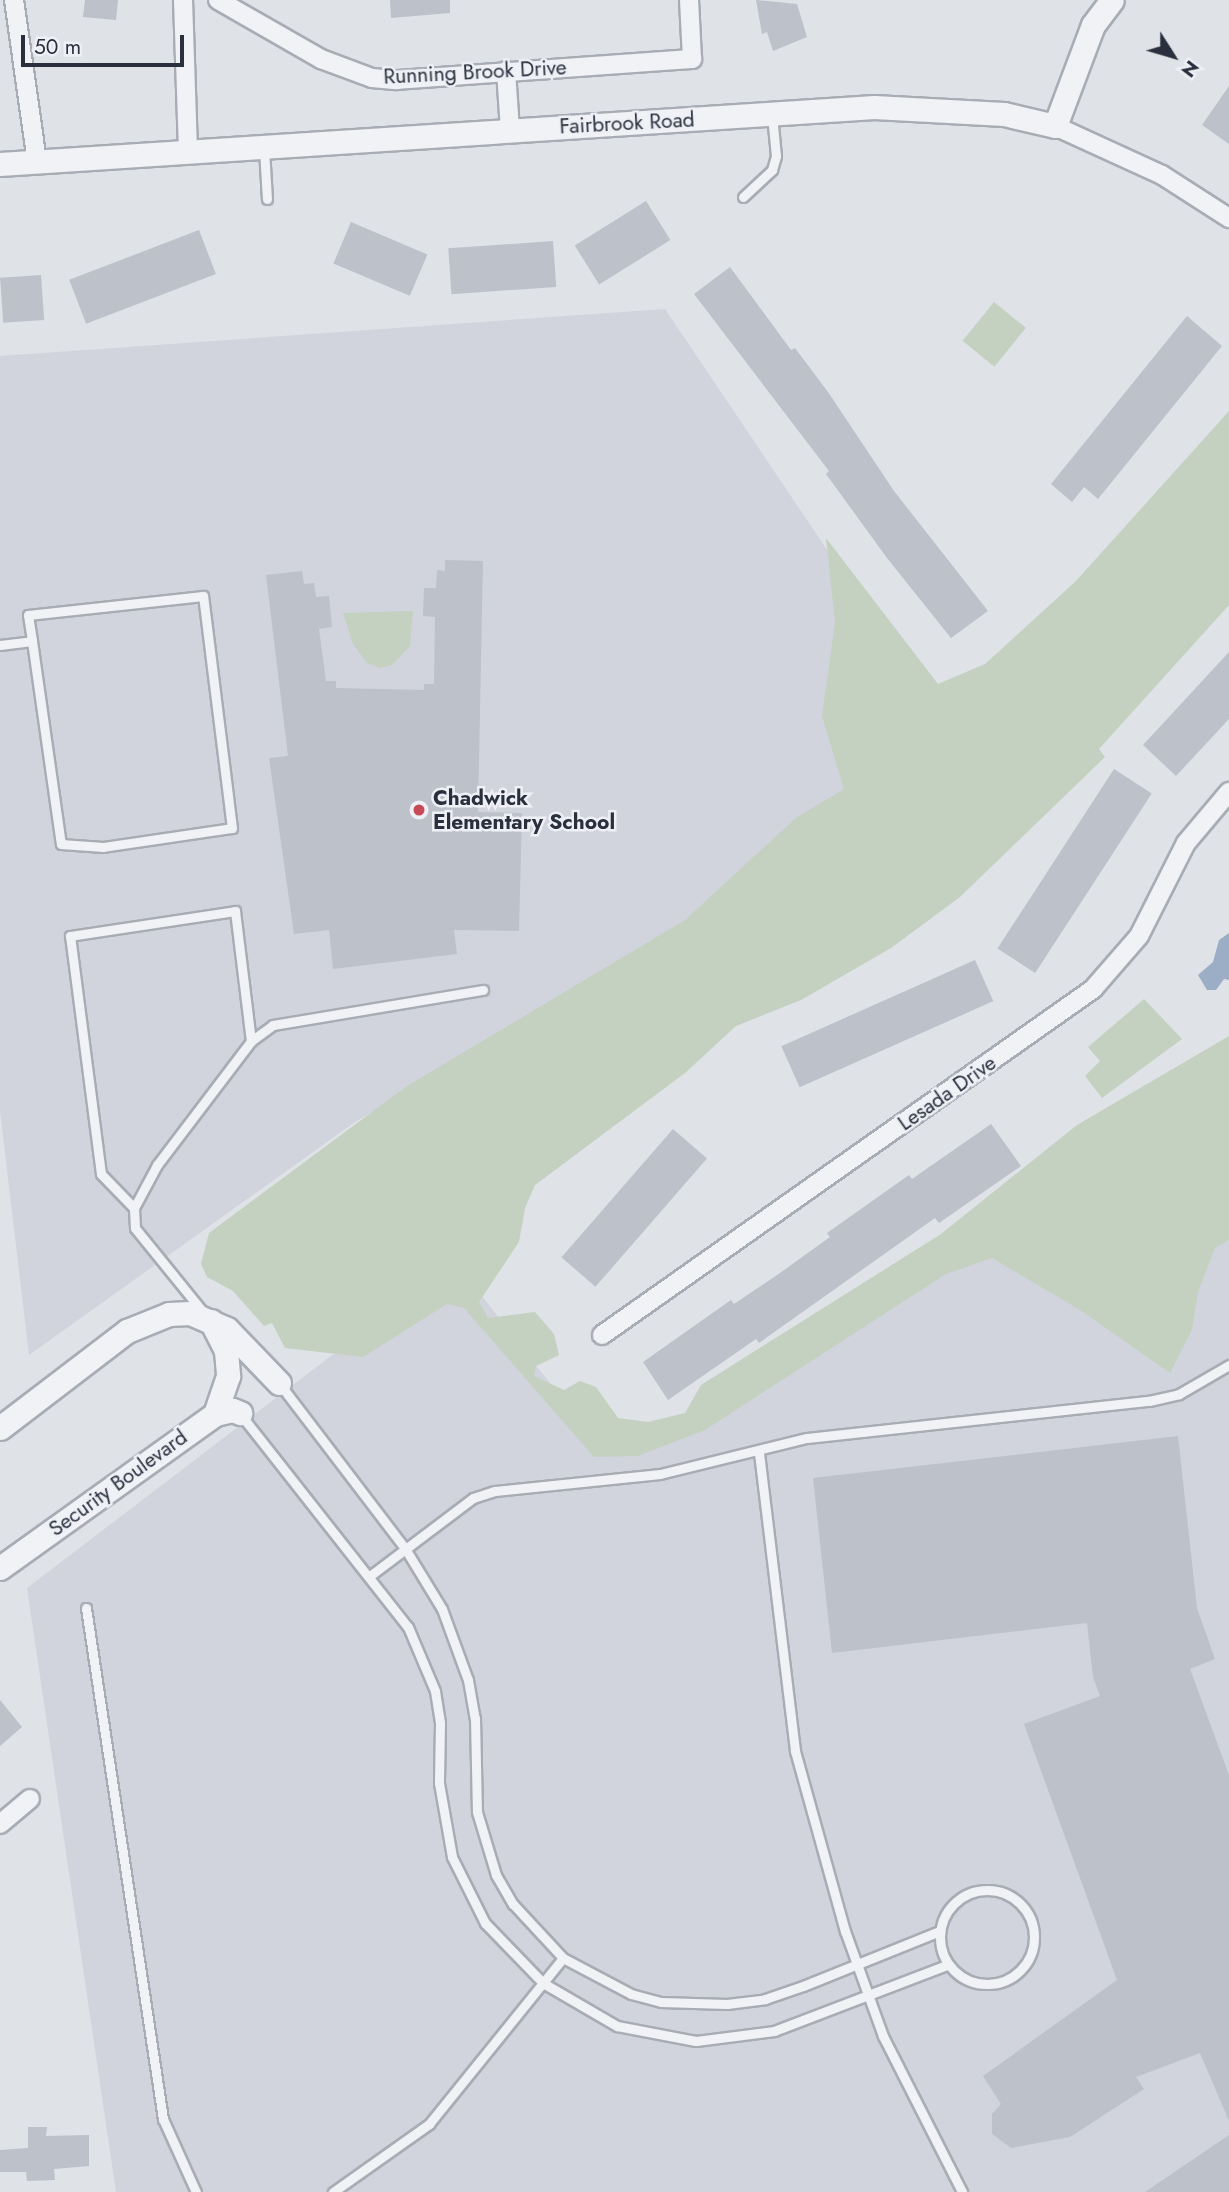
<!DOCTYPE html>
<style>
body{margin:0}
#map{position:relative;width:1229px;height:2192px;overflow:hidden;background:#dfe2e7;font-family:Jost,sans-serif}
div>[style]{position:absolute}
.built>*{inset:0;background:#d1d4dc}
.green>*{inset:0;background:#c4d1c0;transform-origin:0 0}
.water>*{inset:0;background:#9baec5}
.building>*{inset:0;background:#bcc1ca;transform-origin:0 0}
.roads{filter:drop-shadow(2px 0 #a8acb4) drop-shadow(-2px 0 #a8acb4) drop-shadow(0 2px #a8acb4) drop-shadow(0 -2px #a8acb4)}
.service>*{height:9px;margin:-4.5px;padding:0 4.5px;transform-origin:4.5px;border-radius:4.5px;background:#f1f2f6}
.service>.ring{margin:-4.5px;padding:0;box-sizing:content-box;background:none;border:9px solid #f1f2f6;border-radius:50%}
.minor>*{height:18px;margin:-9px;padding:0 9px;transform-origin:9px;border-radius:9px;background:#f1f2f6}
.tertiary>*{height:23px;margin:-11.5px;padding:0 11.5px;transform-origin:11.5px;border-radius:11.5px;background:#f1f2f6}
.dots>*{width:19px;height:19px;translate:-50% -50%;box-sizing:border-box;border:4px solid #eef0f5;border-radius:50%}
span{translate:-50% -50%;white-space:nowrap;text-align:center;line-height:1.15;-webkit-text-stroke:5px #eef0f5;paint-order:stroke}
.street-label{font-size:21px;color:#292f3d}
.poi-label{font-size:21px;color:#292f3d;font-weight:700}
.left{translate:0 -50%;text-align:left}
.north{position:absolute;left:1138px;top:21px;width:70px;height:70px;-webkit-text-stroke:5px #eef0f5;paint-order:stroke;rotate:127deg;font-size:19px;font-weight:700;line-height:28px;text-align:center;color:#292f3d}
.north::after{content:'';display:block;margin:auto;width:24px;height:32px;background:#292f3d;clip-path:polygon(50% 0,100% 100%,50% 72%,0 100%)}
.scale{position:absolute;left:21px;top:35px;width:163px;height:32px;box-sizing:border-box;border:4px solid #292f3d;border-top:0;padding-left:9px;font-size:21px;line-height:24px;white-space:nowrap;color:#292f3d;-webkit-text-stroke:5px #eef0f5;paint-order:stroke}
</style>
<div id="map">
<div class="built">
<div style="clip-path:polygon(665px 309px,943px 722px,653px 954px,355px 1122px,29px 1355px,0 1111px,0 356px)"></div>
<div style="clip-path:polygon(1229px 1046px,1229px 2192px,116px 2192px,27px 1588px,441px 1272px,464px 1273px,595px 1441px,675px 1432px)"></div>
</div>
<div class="green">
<div style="left:994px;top:302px;width:41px;height:50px;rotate:39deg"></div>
<div style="clip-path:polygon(1229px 411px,1229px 605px,1099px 749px,1105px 757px,960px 897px,891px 948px,801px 1000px,736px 1026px,685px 1073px,535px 1185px,525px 1208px,519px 1242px,479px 1302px,488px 1318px,535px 1312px,554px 1334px,559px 1355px,536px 1366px,534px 1376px,564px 1390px,580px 1381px,596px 1387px,618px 1418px,648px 1422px,685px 1413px,701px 1385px,941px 1234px,1077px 1125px,1229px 1036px,1229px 1240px,1215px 1248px,1198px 1292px,1192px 1330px,1170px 1373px,1080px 1310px,992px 1258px,946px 1274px,705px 1430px,638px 1456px,594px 1457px,464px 1308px,447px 1304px,363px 1357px,285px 1348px,272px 1323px,264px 1326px,233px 1291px,207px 1277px,201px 1264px,209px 1233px,407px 1086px,685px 920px,797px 817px,844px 789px,822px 716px,835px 622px,826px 538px,938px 684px,985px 664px,1076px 581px)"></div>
<div style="clip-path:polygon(413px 611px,410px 646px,392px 665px,380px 668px,367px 663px,353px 644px,343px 613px)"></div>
<div style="clip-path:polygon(1144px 999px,1182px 1039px,1102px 1098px,1085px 1076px,1100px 1061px,1088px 1047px)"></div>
</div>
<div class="water">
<div style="clip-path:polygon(1229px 933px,1229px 980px,1224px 979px,1216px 990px,1207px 990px,1198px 975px,1213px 962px,1219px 940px)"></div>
</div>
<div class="building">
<div style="clip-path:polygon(85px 0,118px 0,116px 20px,83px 17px)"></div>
<div style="clip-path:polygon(390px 0,450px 0,450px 13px,391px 18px)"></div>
<div style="clip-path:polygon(756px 0,797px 4px,807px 37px,773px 51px,767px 32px,762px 34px)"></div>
<div style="clip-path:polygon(1229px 86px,1229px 144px,1202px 125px)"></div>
<div style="left:646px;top:201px;width:46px;height:84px;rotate:58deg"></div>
<div style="left:351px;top:222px;width:83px;height:45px;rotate:23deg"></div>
<div style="left:199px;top:230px;width:47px;height:139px;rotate:69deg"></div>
<div style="left:553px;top:241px;width:46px;height:105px;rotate:86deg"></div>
<div style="clip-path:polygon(730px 267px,791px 350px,795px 348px,828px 392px,894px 491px,988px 611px,951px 638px,887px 558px,826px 474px,829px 471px,694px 294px)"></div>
<div style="left:41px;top:275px;width:45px;height:41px;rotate:86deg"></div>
<div style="clip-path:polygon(1187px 316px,1222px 346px,1098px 499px,1084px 487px,1072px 502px,1051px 484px)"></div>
<div style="clip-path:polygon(445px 560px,483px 561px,478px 812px,522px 813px,519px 931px,454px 930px,457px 954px,333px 969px,329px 930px,294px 934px,269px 758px,288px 756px,266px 575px,302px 571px,304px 584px,314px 583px,316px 597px,329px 596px,332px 627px,319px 629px,326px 681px,336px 681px,336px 688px,424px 690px,424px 684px,434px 684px,435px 617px,423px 616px,424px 588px,436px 588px,437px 570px,445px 571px)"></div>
<div style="clip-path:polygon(1229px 652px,1229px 719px,1176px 776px,1143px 745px)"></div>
<div style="left:1114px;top:769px;width:45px;height:214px;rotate:33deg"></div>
<div style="left:975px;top:960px;width:45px;height:212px;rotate:66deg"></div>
<div style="clip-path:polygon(991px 1124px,1021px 1166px,939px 1223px,935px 1218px,759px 1343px,756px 1339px,668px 1400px,643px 1362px,731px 1300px,734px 1304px,780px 1273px,830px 1237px,827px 1233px,909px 1175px,912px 1179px)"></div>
<div style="left:673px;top:1129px;width:45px;height:170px;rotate:41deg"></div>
<div style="clip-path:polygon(1178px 1436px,1197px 1608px,1215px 1659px,1190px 1669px,1229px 1775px,1229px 2121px,1200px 2053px,1136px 2077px,1144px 2089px,1070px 2137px,1011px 2148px,992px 2134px,992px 2114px,1001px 2104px,983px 2076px,1117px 1980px,1024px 1724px,1100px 1696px,1093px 1677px,1087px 1623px,832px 1653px,813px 1478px)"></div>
<div style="clip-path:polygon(0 1700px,22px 1727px,0 1746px)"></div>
<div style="clip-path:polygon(28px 2127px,47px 2127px,46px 2136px,89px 2135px,89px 2166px,54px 2169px,55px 2180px,27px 2181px,26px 2172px,0 2172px,0 2150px,28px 2148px)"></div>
<div style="clip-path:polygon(1229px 2135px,1229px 2192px,1145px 2192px)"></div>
</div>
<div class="roads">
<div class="service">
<div style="left:264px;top:149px;width:50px;rotate:86.6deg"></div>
<div style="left:743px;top:197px;width:40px;rotate:-43deg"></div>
<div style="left:772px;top:170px;width:15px;rotate:-74deg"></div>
<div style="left:776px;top:156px;width:41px;rotate:-95.6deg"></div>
<div style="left:0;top:645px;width:32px;rotate:-7deg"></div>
<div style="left:32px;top:641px;width:205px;rotate:81.9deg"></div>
<div style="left:61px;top:844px;width:42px;rotate:4.1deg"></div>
<div style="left:103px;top:847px;width:130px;rotate:-8.4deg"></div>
<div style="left:232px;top:828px;width:234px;rotate:-97.1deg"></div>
<div style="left:203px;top:596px;width:176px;rotate:173.8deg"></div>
<div style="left:28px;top:615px;width:26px;rotate:81deg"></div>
<div style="left:134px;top:1208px;width:47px;rotate:-134.1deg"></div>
<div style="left:101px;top:1174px;width:240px;rotate:-97.4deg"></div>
<div style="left:70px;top:936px;width:167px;rotate:-8.6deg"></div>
<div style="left:235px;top:911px;width:131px;rotate:83deg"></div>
<div style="left:203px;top:1312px;width:108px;rotate:-129deg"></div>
<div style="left:135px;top:1228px;width:20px;rotate:-93deg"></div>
<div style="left:134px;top:1208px;width:49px;rotate:-61.9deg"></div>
<div style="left:157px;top:1165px;width:156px;rotate:-52.8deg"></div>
<div style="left:251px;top:1041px;width:27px;rotate:-36deg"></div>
<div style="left:273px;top:1025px;width:213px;rotate:-9.5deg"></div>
<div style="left:279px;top:1383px;width:210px;rotate:52.7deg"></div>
<div style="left:406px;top:1550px;width:69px;rotate:58.6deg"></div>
<div style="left:442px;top:1609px;width:76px;rotate:69.9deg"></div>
<div style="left:468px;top:1680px;width:39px;rotate:80deg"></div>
<div style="left:475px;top:1718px;width:94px;rotate:88.8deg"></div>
<div style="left:477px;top:1812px;width:66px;rotate:73.2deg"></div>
<div style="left:496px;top:1875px;width:34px;rotate:60deg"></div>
<div style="left:513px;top:1904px;width:74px;rotate:47.2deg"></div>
<div style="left:563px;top:1958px;width:77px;rotate:27.9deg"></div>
<div style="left:631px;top:1994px;width:31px;rotate:15deg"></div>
<div style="left:661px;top:2002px;width:66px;rotate:1.7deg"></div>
<div style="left:727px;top:2004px;width:38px;rotate:-7deg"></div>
<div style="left:765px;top:1999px;width:40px;rotate:-18.9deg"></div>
<div style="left:803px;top:1986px;width:148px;rotate:-21.9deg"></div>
<div style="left:241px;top:1415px;width:270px;rotate:51.8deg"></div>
<div style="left:408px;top:1627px;width:69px;rotate:67.1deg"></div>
<div style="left:435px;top:1691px;width:32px;rotate:81deg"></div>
<div style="left:440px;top:1723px;width:60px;rotate:91deg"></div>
<div style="left:439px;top:1783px;width:75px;rotate:80deg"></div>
<div style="left:452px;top:1857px;width:74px;rotate:63.4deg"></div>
<div style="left:485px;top:1923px;width:83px;rotate:46deg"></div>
<div style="left:543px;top:1983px;width:86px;rotate:30.2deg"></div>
<div style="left:617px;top:2026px;width:80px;rotate:10.8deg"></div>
<div style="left:696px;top:2041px;width:79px;rotate:-7.3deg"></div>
<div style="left:774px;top:2031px;width:187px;rotate:-20.9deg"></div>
<div style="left:759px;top:1453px;width:300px;rotate:83.1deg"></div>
<div style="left:795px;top:1751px;width:187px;rotate:74.5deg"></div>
<div style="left:845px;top:1931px;width:112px;rotate:70.1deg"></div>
<div style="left:883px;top:2036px;width:175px;rotate:63.1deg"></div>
<div style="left:371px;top:1575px;width:128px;rotate:-37deg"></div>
<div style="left:473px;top:1498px;width:23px;rotate:-18deg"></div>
<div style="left:495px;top:1491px;width:166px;rotate:-5.9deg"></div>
<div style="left:660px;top:1474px;width:151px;rotate:-13.8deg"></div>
<div style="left:807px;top:1438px;width:344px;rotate:-6.2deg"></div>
<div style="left:1149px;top:1401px;width:31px;rotate:-13deg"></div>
<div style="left:1179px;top:1394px;width:58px;rotate:-30.1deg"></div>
<div style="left:86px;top:1608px;width:517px;rotate:81.43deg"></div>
<div style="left:163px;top:2119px;width:80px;rotate:65.7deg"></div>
<div class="ring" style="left:940px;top:1890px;width:85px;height:85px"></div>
<div style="left:333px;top:2192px;width:118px;rotate:-35.3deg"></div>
<div style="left:429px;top:2124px;width:213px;rotate:-51.1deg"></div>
</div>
<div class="minor">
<div style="left:14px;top:0;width:163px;rotate:81.9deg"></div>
<div style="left:183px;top:0;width:153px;rotate:88.1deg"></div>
<div style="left:218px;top:0;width:119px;rotate:29.8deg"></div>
<div style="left:321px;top:59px;width:54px;rotate:20.4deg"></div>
<div style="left:372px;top:78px;width:25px;rotate:5deg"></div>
<div style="left:397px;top:80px;width:296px;rotate:-4.1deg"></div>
<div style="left:692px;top:59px;width:59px;rotate:-92.9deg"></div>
<div style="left:506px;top:71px;width:59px;rotate:86.1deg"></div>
<div style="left:1055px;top:126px;width:118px;rotate:24.6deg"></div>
<div style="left:1162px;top:175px;width:80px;rotate:32.7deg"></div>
<div style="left:602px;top:1335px;width:601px;rotate:-35.17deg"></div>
<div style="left:1093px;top:989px;width:70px;rotate:-49deg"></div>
<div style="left:1139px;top:936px;width:104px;rotate:-63.2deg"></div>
<div style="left:1186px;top:843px;width:67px;rotate:-49.9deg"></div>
<div style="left:0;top:1824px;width:39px;rotate:-40deg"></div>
</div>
<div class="tertiary">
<div style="left:0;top:164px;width:876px;rotate:-3.73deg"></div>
<div style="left:874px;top:107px;width:130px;rotate:3.1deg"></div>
<div style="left:1004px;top:114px;width:52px;rotate:13.2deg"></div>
<div style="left:1055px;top:126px;width:108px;rotate:-69.4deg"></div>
<div style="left:1093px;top:25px;width:31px;rotate:-53deg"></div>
<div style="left:211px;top:1321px;width:34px;rotate:63deg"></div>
<div style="left:226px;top:1351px;width:25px;rotate:85deg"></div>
<div style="left:228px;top:1376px;width:40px;rotate:108.9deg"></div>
<div style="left:0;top:1428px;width:160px;rotate:-37.4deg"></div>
<div style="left:127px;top:1331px;width:45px;rotate:-22deg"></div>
<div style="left:169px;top:1314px;width:21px;rotate:-3deg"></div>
<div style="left:190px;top:1313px;width:40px;rotate:23.4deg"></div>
<div style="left:227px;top:1329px;width:75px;rotate:46.1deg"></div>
<div style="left:0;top:1568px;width:264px;rotate:-35.6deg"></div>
<div style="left:215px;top:1414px;width:18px;rotate:-13deg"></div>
<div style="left:233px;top:1410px;width:8px;rotate:23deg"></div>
</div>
</div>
<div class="dots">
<div style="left:419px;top:810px;background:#c64a57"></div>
</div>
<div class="street-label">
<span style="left:475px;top:72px;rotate:-3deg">Running Brook Drive</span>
<span style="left:627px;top:123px;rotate:-3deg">Fairbrook Road</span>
<span style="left:947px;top:1093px;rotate:-35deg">Lesada Drive</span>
<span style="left:118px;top:1483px;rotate:-36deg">Security Boulevard</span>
</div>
<div class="poi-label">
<span class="left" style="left:433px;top:810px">Chadwick<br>Elementary School</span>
</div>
<div class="north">N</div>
<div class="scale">50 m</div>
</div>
